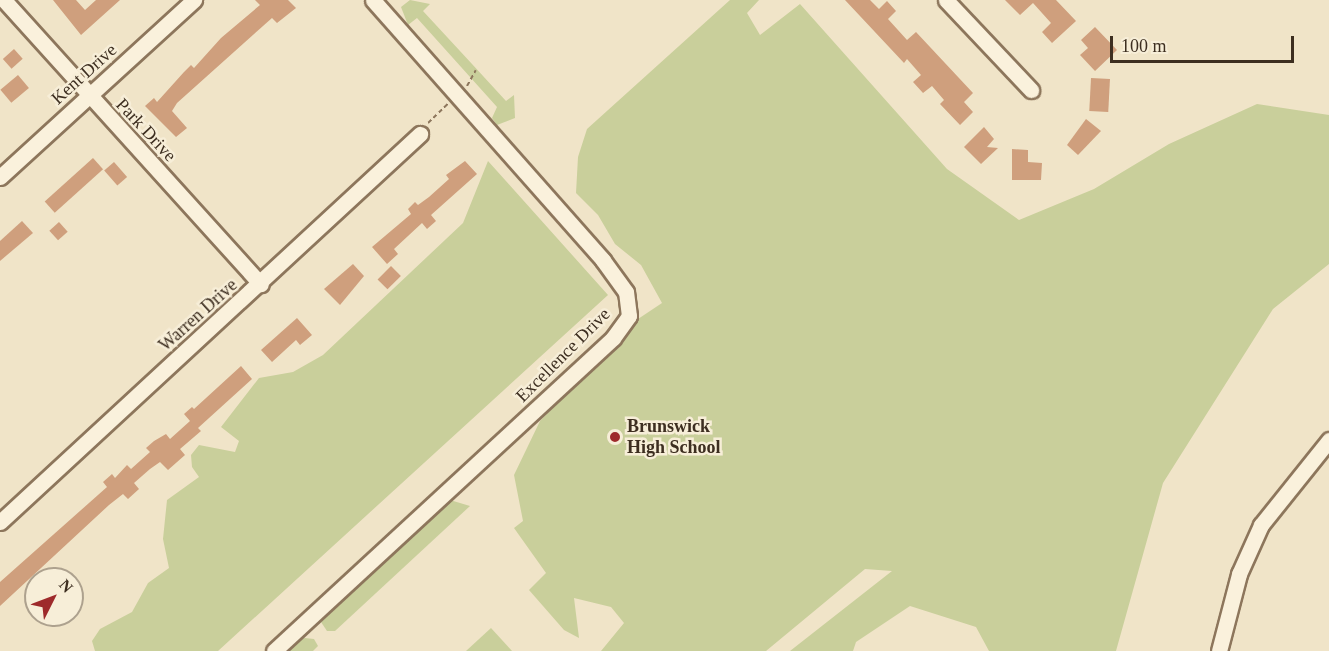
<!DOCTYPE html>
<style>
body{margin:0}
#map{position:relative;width:1329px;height:651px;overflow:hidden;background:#f0e4c8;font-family:"Times New Roman",serif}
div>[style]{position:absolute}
.green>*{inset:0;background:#c9cf9b}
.building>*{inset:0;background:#cf9f7d;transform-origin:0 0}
.path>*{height:2px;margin-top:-1px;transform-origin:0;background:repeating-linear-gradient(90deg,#8d765c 0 4.5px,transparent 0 7.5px)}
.roads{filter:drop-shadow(2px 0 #8d765c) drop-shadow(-2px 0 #8d765c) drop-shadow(0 2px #8d765c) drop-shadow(0 -2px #8d765c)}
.street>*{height:15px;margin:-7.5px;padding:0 7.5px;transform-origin:7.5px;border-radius:7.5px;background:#faf1dc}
.dots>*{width:16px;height:16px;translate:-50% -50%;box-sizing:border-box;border:3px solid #f7eed8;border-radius:50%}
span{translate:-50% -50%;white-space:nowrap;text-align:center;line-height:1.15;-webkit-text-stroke:5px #f7eed8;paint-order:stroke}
.street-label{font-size:18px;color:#3d2e20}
.poi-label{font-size:18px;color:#3d2e20;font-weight:700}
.left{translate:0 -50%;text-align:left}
.north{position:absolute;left:24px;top:567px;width:60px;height:60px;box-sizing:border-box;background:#f7eed8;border:2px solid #ada18e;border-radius:50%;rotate:48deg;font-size:16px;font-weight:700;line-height:24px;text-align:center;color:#3d2e20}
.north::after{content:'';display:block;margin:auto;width:21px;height:27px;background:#9e2a2b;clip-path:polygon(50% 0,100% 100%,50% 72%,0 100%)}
.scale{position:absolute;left:1110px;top:36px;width:184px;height:27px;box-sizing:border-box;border:3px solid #3d2e20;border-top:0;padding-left:8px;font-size:18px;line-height:21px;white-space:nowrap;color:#3d2e20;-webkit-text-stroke:4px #f7eed8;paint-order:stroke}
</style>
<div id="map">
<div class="green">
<div style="clip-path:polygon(410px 0,430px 4px,423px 11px,472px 64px,506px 101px,514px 95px,515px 118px,497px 125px,492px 118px,497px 107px,417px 18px,408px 25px,401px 7px)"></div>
<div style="clip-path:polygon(730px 0,759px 0,747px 13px,760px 35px,800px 4px,947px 169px,1019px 220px,1094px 189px,1169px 144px,1257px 104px,1329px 115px,1329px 264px,1273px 309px,1163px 483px,1116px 651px,989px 651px,976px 627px,910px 606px,856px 642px,853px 651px,790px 651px,892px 571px,865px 569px,766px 651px,601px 651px,624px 623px,611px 607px,574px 598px,579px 638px,564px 630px,529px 590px,546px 573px,514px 528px,523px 521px,514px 475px,540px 421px,638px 319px,662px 303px,641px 265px,615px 244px,598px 215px,576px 193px,578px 157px,587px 129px)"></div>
<div style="clip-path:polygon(488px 161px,608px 295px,218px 651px,95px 651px,92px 641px,100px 629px,132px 612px,148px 583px,169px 568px,163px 539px,167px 500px,199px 477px,192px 467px,191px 455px,199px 445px,235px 452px,239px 441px,221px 427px,259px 378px,293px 372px,323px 355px,463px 223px)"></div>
<div style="clip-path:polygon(450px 500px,470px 506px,335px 631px,327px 631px,321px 622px,323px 616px)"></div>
<div style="clip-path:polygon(491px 628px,512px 651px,466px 651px)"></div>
<div style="clip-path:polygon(305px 638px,314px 639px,318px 646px,313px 651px,284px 651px,296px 640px)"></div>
</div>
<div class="building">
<div style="clip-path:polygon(53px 0,76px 0,85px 10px,96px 0,120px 0,81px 35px)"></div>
<div style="clip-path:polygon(255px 0,288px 0,296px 8px,277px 23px,272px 18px,177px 103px,172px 111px,187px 128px,176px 137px,145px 106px,154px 98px,157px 102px,184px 72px,191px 65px,194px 68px,221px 38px,260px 5px)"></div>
<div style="clip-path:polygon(845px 0,870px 0,879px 9px,887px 1px,896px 11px,888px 19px,907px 40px,916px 32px,973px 93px,964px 102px,973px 112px,960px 125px,940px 104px,944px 100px,932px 86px,923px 93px,913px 82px,921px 75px,907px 59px,904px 63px)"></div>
<div style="clip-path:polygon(1005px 0,1056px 0,1076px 21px,1052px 43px,1042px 32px,1051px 23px,1033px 3px,1020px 15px)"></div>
<div style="clip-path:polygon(1095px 27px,1117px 50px,1095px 71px,1080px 55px,1088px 48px,1081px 40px)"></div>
<div style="left:14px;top:49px;width:13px;height:15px;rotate:48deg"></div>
<div style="left:18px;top:75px;width:17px;height:23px;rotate:50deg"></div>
<div style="left:1091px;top:78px;width:19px;height:33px;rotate:3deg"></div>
<div style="clip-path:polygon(1086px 119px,1101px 131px,1078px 155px,1067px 145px)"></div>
<div style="clip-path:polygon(984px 127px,994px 139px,987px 147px,998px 148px,981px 164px,964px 147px)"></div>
<div style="clip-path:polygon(1012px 149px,1028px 150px,1028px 162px,1042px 163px,1041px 180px,1012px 180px)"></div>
<div style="left:93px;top:158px;width:15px;height:65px;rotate:48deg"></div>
<div style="clip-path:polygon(465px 161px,477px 174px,431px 215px,436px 221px,427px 229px,422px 223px,394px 249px,398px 254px,387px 264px,372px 247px,411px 214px,408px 209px,415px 202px,418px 205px,429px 197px,449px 179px,446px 175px)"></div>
<div style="left:114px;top:162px;width:20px;height:13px;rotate:49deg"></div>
<div style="clip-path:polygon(22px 221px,33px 233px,0 261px,0 241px)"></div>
<div style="left:59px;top:222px;width:13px;height:13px;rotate:48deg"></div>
<div style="clip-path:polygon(353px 264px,364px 276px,340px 305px,324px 289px)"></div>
<div style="left:391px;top:266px;width:14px;height:19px;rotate:45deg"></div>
<div style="clip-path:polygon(297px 318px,312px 335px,300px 345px,296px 340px,272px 362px,261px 350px)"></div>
<div style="clip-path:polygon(241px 366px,252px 379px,198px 428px,201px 431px,180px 449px,185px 455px,168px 470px,160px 462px,150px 469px,134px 483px,139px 489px,128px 499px,123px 494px,109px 505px,0 606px,0 582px,107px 487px,103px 482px,112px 474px,115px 478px,127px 465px,131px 469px,150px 452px,146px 448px,154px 441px,166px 434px,170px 439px,190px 421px,184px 414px,192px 407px,194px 409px)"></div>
</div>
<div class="path">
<div style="left:467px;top:86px;width:18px;rotate:-61deg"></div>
<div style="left:428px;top:123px;width:28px;rotate:-44deg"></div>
</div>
<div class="roads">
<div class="street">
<div style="left:4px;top:0;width:383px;rotate:47.9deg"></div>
<div style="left:946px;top:0;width:124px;rotate:46.6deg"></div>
<div style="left:0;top:177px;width:263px;rotate:-42.4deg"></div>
<div style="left:0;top:522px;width:572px;rotate:-42.73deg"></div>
<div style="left:274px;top:651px;width:461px;rotate:-42.7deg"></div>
<div style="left:613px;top:338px;width:27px;rotate:-54deg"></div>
<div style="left:629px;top:316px;width:24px;rotate:-97deg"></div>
<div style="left:626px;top:292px;width:39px;rotate:-126deg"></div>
<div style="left:603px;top:260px;width:347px;rotate:-131.5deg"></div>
<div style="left:1219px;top:651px;width:80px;rotate:-75.4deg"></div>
<div style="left:1239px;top:574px;width:54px;rotate:-65.8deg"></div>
<div style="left:1261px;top:525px;width:109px;rotate:-51.3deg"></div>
</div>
</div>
<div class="dots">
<div style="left:615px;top:437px;background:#9e2a2b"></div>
</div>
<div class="street-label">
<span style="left:84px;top:74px;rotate:-42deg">Kent Drive</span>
<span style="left:146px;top:130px;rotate:47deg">Park Drive</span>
<span style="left:198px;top:315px;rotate:-42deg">Warren Drive</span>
<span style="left:563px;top:355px;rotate:-45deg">Excellence Drive</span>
</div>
<div class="poi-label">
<span class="left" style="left:627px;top:437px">Brunswick<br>High School</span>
</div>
<div class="north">N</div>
<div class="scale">100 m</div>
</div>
